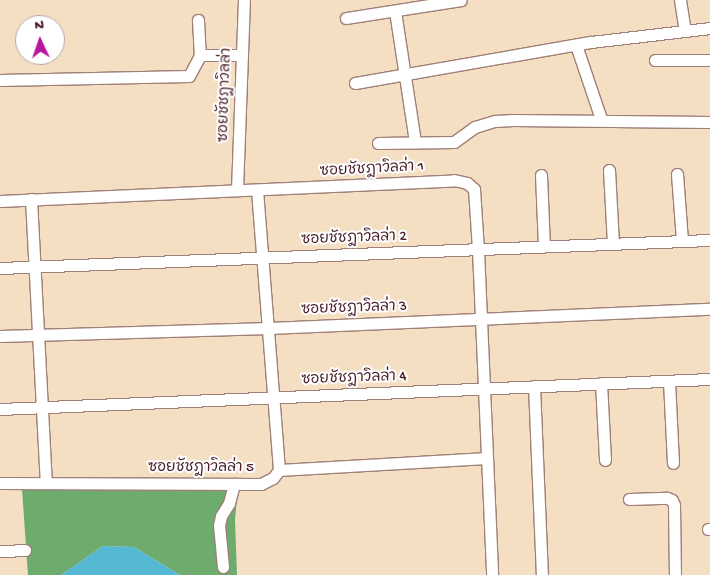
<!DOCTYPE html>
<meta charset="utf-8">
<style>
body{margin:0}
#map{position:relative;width:710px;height:575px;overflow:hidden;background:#f4dfc3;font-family:"Gochi Hand","Playpen Sans Thai",sans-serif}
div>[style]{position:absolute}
.forest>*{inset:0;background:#6eac6e}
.water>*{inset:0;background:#56b9d4}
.roads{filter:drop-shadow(1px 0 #9f7f77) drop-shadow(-1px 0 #9f7f77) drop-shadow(0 1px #9f7f77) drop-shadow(0 -1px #9f7f77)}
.street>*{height:11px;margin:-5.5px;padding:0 5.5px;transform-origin:5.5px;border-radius:5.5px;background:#fff}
span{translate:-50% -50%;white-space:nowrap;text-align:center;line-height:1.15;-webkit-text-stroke:4px #fff;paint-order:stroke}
.street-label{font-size:15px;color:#4a1f2b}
.north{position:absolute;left:15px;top:15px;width:50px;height:50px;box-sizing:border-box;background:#fff;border:1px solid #b7a5aa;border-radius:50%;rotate:357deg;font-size:14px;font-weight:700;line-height:20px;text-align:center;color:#4a1f2b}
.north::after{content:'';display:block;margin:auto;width:18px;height:22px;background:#b5179e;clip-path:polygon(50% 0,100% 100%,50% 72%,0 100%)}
</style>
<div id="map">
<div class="forest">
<div style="clip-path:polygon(238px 486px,235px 520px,237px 575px,180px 575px,134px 547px,103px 546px,61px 575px,28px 575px,22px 489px)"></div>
</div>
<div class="water">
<div style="clip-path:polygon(103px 546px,134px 547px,180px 575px,61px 575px)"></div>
</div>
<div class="roads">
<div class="street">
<div style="left:680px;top:0;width:31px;rotate:81deg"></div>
<div style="left:395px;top:11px;width:133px;rotate:81.3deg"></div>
<div style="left:346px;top:18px;width:116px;rotate:-8.9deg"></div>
<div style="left:198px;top:20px;width:35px;rotate:87deg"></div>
<div style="left:576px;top:45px;width:78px;rotate:71.3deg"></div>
<div style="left:655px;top:60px;width:55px"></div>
<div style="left:0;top:80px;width:189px;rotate:-1.2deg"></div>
<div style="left:189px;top:76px;width:24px;rotate:-62deg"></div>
<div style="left:200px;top:55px;width:42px"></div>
<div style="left:355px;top:83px;width:240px;rotate:-9.9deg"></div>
<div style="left:591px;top:42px;width:120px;rotate:-6.7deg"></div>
<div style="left:378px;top:143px;width:76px;rotate:-0.8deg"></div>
<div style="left:454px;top:142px;width:26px;rotate:-36deg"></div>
<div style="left:475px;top:127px;width:21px;rotate:-17deg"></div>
<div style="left:495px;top:121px;width:18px;rotate:-3deg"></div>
<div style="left:513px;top:120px;width:197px;rotate:0.6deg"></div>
<div style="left:609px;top:170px;width:73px;rotate:86.9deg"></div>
<div style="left:677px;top:174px;width:67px;rotate:85.7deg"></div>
<div style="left:541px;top:175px;width:71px;rotate:87.6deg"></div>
<div style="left:237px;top:190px;width:190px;rotate:-87.9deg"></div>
<div style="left:257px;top:190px;width:281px;rotate:85.5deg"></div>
<div style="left:31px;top:199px;width:283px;rotate:87deg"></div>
<div style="left:0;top:201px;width:454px;rotate:-2.6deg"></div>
<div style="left:454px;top:180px;width:13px;rotate:13deg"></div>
<div style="left:467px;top:183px;width:9px;rotate:41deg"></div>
<div style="left:474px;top:189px;width:61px;rotate:86.2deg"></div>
<div style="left:478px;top:250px;width:325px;rotate:87.5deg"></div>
<div style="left:0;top:268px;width:711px;rotate:-2.26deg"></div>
<div style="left:0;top:336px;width:269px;rotate:-1.7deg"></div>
<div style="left:269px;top:328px;width:441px;rotate:-2.5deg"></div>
<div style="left:669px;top:381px;width:82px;rotate:87.2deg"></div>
<div style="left:601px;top:383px;width:77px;rotate:87deg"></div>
<div style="left:534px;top:386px;width:189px;rotate:87.6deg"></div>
<div style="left:0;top:409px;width:711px;rotate:-2.42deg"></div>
<div style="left:0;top:483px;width:261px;rotate:0.2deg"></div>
<div style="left:261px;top:484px;width:13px;rotate:-27deg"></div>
<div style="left:273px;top:478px;width:10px;rotate:-53deg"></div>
<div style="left:279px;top:470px;width:208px;rotate:-3.3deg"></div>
<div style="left:629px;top:499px;width:38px;rotate:-2deg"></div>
<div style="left:667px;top:498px;width:5px;rotate:22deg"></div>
<div style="left:672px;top:500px;width:5px;rotate:68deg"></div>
<div style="left:674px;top:505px;width:70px;rotate:89.2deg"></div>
<div style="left:708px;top:529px;width:2px"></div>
<div style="left:0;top:551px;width:25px;rotate:-2deg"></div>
<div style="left:223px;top:567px;width:42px;rotate:-95.4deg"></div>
<div style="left:219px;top:525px;width:9px;rotate:-77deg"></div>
<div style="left:221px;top:516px;width:15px;rotate:-58deg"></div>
<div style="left:229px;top:503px;width:20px;rotate:-75deg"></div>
</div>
</div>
<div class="street-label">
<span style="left:226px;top:95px;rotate:-88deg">ซอยชัชฎาวิลล่า</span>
<span style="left:372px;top:170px;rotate:-3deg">ซอยชัชฎาวิลล่า 1</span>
<span style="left:354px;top:239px;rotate:-2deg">ซอยชัชฎาวิลล่า 2</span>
<span style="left:354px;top:309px;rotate:-2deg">ซอยชัชฎาวิลล่า 3</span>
<span style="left:354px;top:379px;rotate:-2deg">ซอยชัชฎาวิลล่า 4</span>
<span style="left:201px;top:469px">ซอยชัชฎาวิลล่า 5</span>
</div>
<div class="north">N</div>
</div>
